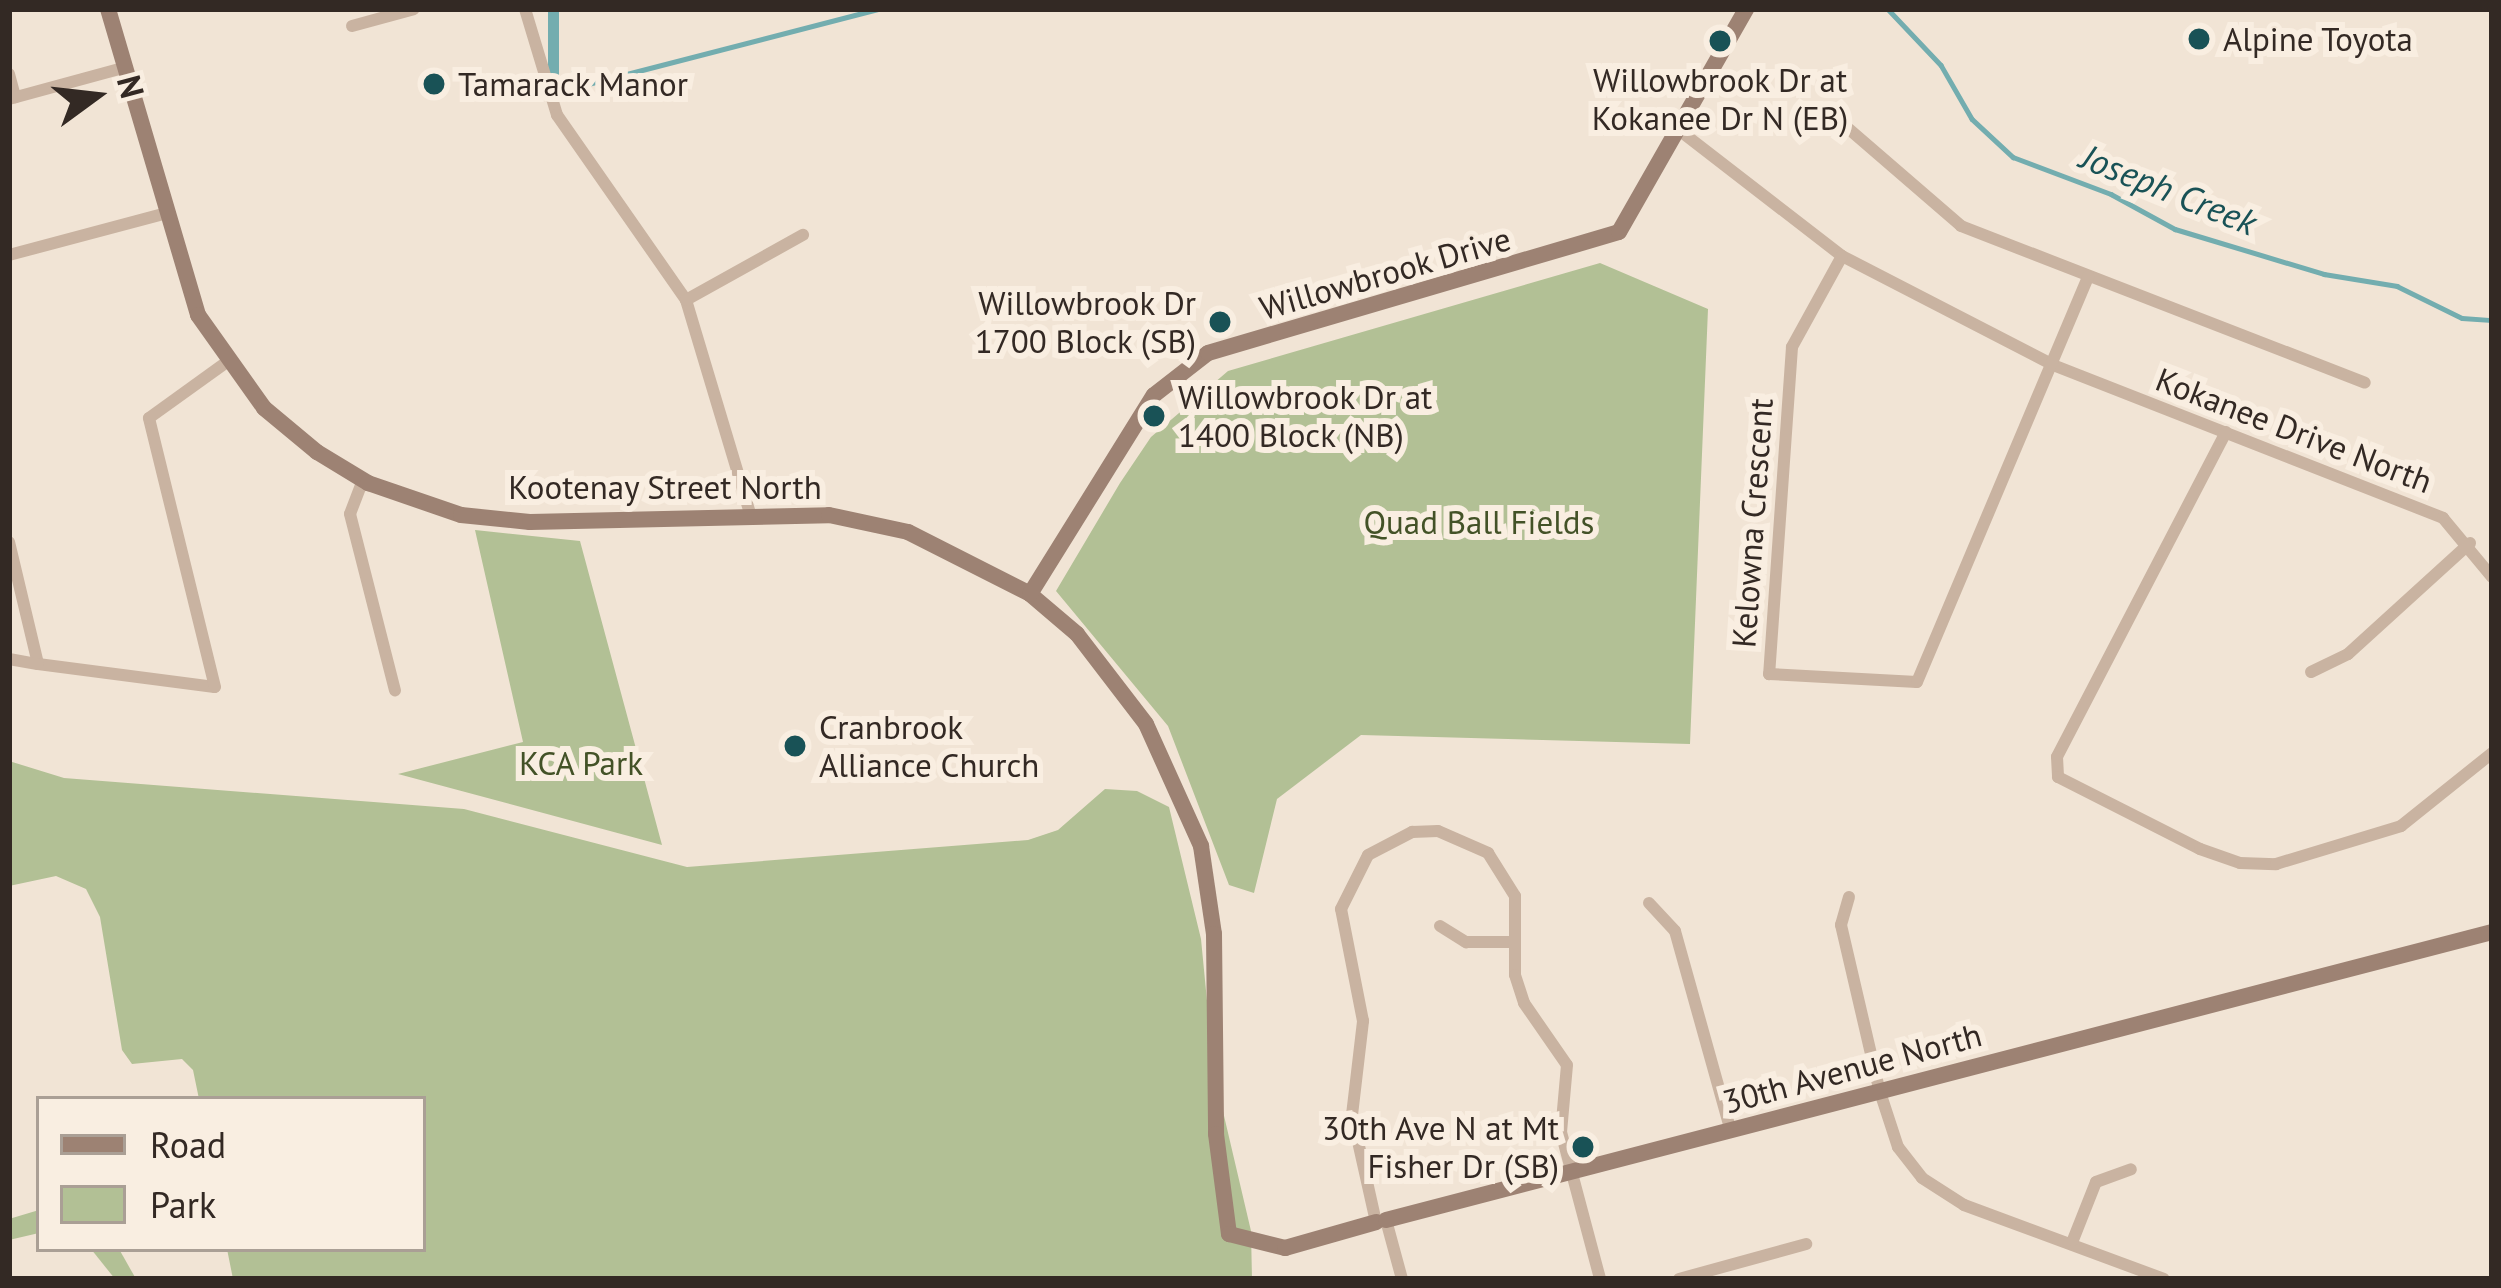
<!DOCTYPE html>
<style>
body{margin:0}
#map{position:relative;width:2501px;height:1288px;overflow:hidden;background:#f1e4d5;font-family:"PT Sans",sans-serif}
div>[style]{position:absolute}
.green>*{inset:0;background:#b2c095}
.water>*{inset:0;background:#73adaf;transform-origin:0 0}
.stream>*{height:4.5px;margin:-2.25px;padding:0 2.25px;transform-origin:2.25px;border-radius:2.25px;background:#73adaf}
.street>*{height:12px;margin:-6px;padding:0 6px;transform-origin:6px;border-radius:6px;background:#c9b3a1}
.secondary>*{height:16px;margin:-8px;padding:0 8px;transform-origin:8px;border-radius:8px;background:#9d8273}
.dots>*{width:33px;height:33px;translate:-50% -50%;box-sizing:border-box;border:6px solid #f9eee1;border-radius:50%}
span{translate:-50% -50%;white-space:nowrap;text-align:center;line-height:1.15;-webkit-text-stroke:12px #f9eee1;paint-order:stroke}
.poi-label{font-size:33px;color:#332924}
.left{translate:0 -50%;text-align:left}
.right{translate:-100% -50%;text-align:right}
.street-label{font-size:33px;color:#332924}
.park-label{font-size:33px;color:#435227}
.water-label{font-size:36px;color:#195256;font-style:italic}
.frame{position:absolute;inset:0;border:12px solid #332924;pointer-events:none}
.legend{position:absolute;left:36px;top:1096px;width:390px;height:156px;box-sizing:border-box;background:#f9eee1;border:3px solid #aa9f95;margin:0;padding:15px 21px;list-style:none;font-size:36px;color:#332924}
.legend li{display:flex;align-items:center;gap:24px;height:60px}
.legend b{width:60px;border:3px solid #aa9f95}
.north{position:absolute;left:36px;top:36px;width:120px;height:120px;-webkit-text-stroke:9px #f9eee1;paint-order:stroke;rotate:75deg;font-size:33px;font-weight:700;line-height:48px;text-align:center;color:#332924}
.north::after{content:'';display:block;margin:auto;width:42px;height:54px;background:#332924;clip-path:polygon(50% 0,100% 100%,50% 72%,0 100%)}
</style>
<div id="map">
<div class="green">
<div style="clip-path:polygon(1600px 263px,1708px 309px,1690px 744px,1361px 735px,1277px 799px,1254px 893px,1229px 885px,1168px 726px,1056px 591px,1120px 483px,1151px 437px,1228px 371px)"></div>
<div style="clip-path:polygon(475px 530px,580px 541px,662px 845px,398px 774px,523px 742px)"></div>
<div style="clip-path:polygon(9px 761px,64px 778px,464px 809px,687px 867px,1028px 840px,1058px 830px,1105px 789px,1137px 791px,1169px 807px,1201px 939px,1214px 1073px,1251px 1231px,1252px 1279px,233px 1279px,227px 1249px,423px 1249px,423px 1099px,199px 1099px,193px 1070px,182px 1059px,132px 1064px,122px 1050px,100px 917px,86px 889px,56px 876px,9px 886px)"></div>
<div style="clip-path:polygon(39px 1210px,39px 1233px,9px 1240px,9px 1219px)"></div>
<div style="clip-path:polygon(91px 1249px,119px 1249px,136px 1279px,115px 1279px)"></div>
</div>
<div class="water">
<div style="left:548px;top:9px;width:11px;height:68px"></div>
</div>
<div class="stream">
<div style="left:1888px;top:9px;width:77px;rotate:46.6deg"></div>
<div style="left:1941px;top:65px;width:62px;rotate:60.1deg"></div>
<div style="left:1972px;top:119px;width:56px;rotate:42.8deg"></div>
<div style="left:2013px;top:157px;width:105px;rotate:20.7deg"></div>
<div style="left:2111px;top:194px;width:73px;rotate:28.7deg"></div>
<div style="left:2175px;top:229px;width:156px;rotate:16.8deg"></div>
<div style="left:2324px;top:274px;width:74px;rotate:9.3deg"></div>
<div style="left:2397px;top:286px;width:72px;rotate:26.2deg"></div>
<div style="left:2462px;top:318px;width:30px;rotate:4deg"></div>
<div style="left:574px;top:71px;width:19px;rotate:43deg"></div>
<div style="left:588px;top:84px;width:300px;rotate:-14.5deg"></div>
</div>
<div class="street">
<div style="left:525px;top:9px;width:111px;rotate:73.2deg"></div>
<div style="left:557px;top:115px;width:226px;rotate:55.1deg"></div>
<div style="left:686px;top:300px;width:222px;rotate:73.3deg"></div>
<div style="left:352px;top:26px;width:64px;rotate:-15.3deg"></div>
<div style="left:9px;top:74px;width:24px;rotate:75deg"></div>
<div style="left:9px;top:99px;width:118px;rotate:-15.2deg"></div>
<div style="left:1828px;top:111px;width:176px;rotate:40.8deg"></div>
<div style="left:1961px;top:226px;width:433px;rotate:21.2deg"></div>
<div style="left:1679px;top:130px;width:206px;rotate:37.7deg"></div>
<div style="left:1842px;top:256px;width:237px;rotate:27.3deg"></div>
<div style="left:2053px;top:365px;width:419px;rotate:21.4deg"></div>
<div style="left:2443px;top:518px;width:77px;rotate:50.3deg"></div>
<div style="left:9px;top:255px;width:159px;rotate:-14.9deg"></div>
<div style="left:1842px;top:256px;width:104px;rotate:118.8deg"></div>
<div style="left:1792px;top:347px;width:328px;rotate:94deg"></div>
<div style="left:1769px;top:674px;width:148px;rotate:3.1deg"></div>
<div style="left:1917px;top:682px;width:440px;rotate:-67.1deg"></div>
<div style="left:686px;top:300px;width:134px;rotate:-29.1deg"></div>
<div style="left:2226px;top:432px;width:366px;rotate:117.5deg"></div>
<div style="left:2057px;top:757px;width:20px;rotate:87deg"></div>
<div style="left:2058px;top:777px;width:159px;rotate:26.9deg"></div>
<div style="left:2200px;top:849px;width:42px;rotate:19.3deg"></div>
<div style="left:2240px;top:863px;width:36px;rotate:2deg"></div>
<div style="left:2276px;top:864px;width:131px;rotate:-16.9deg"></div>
<div style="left:2401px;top:826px;width:117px;rotate:-38.7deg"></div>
<div style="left:363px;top:480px;width:36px;rotate:111deg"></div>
<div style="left:350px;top:514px;width:182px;rotate:75.7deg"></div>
<div style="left:9px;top:542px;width:125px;rotate:76.6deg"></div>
<div style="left:38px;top:664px;width:178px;rotate:7.4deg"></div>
<div style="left:215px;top:687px;width:277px;rotate:-103.8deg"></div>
<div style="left:149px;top:418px;width:96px;rotate:-35.7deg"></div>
<div style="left:9px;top:659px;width:29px;rotate:10deg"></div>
<div style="left:2311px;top:672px;width:41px;rotate:-25.9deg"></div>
<div style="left:2348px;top:654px;width:165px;rotate:-42.3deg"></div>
<div style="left:1849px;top:897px;width:29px;rotate:106deg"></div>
<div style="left:1841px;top:925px;width:171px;rotate:76.9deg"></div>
<div style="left:1880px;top:1092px;width:58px;rotate:71.9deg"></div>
<div style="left:1898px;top:1147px;width:39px;rotate:52deg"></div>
<div style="left:1922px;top:1178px;width:50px;rotate:32.7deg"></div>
<div style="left:1964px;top:1205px;width:213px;rotate:20.3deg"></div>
<div style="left:1649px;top:903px;width:38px;rotate:47deg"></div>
<div style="left:1675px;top:931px;width:208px;rotate:74.4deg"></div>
<div style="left:1440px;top:926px;width:31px;rotate:32deg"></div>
<div style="left:1466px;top:942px;width:48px"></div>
<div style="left:2073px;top:1240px;width:62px;rotate:-68.4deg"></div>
<div style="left:2096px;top:1182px;width:37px;rotate:-20deg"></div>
<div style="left:1402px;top:1279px;width:61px;rotate:-105.2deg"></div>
<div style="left:1386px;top:1220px;width:10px;rotate:169deg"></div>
<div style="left:1376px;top:1222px;width:110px;rotate:-102.6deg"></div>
<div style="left:1352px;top:1115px;width:95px;rotate:-83.3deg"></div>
<div style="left:1363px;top:1021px;width:114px;rotate:-101.1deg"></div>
<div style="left:1341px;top:909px;width:60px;rotate:-63.4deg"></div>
<div style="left:1368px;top:855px;width:50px;rotate:-27.6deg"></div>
<div style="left:1412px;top:832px;width:26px;rotate:-2deg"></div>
<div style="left:1438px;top:831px;width:55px;rotate:23.7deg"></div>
<div style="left:1488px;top:853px;width:51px;rotate:57.9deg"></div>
<div style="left:1515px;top:896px;width:79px;rotate:90deg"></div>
<div style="left:1515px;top:975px;width:29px;rotate:72deg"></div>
<div style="left:1524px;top:1003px;width:75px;rotate:55.3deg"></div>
<div style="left:1567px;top:1065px;width:67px;rotate:95.1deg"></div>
<div style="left:1561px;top:1132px;width:152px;rotate:75.1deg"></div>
<div style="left:1679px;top:1279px;width:132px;rotate:-15.4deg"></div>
</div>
<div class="secondary">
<div style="left:108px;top:9px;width:319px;rotate:73.6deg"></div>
<div style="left:198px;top:315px;width:114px;rotate:54.6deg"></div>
<div style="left:264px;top:408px;width:69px;rotate:39.7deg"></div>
<div style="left:317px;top:452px;width:60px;rotate:31.3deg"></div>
<div style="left:368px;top:483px;width:98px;rotate:19deg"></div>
<div style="left:461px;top:515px;width:69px;rotate:5.8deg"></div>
<div style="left:530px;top:522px;width:299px;rotate:-1.3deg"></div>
<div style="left:829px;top:515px;width:81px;rotate:12.1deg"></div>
<div style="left:908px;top:532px;width:137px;rotate:26.9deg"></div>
<div style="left:1030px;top:594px;width:62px;rotate:40.4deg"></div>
<div style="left:1077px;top:634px;width:113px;rotate:52.5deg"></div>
<div style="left:1146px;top:724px;width:134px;rotate:65.7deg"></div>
<div style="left:1201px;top:846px;width:89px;rotate:81.6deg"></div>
<div style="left:1214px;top:934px;width:200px;rotate:89.4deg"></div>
<div style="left:1216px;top:1134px;width:101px;rotate:82.6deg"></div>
<div style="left:1229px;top:1234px;width:58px;rotate:14deg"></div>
<div style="left:1285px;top:1248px;width:95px;rotate:-15.9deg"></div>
<div style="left:1030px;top:594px;width:234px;rotate:-58.1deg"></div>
<div style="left:1154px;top:395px;width:68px;rotate:-37.9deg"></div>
<div style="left:1208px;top:353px;width:428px;rotate:-16.4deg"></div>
<div style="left:1619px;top:232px;width:257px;rotate:-60.3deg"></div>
<div style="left:1386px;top:1220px;width:1143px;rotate:-14.6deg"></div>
</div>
<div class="dots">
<div style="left:2199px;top:39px;background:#195256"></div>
<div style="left:1720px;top:41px;background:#195256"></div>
<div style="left:434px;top:84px;background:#195256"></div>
<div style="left:1220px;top:322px;background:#195256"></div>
<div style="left:1154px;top:416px;background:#195256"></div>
<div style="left:795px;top:746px;background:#195256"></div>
<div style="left:1583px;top:1147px;background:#195256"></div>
</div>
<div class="poi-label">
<span class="left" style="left:2223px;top:39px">Alpine Toyota</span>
<span style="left:1720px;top:99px">Willowbrook Dr at<br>Kokanee Dr N (EB)</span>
<span class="left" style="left:458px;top:84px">Tamarack Manor</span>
<span class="right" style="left:1196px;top:322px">Willowbrook Dr<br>1700 Block (SB)</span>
<span class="left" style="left:1178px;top:416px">Willowbrook Dr at<br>1400 Block (NB)</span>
<span class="left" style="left:819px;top:746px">Cranbrook<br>Alliance Church</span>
<span class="right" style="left:1559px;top:1147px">30th Ave N at Mt<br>Fisher Dr (SB)</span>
</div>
<div class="street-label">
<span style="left:1385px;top:273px;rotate:-16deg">Willowbrook Drive</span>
<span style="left:2294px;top:430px;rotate:21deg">Kokanee Drive North</span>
<span style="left:665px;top:487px">Kootenay Street North</span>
<span style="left:1752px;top:523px;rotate:-86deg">Kelowna Crescent</span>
<span style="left:1852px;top:1068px;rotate:-15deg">30th Avenue North</span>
</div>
<div class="park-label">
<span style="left:1479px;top:522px">Quad Ball Fields</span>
<span style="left:581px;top:763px">KCA Park</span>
</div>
<div class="water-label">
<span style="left:2169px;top:189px;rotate:22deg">Joseph Creek</span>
</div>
<div class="frame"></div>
<ul class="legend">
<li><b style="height:15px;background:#9d8273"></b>Road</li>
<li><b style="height:33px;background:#b2c095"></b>Park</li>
</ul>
<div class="north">N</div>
</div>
